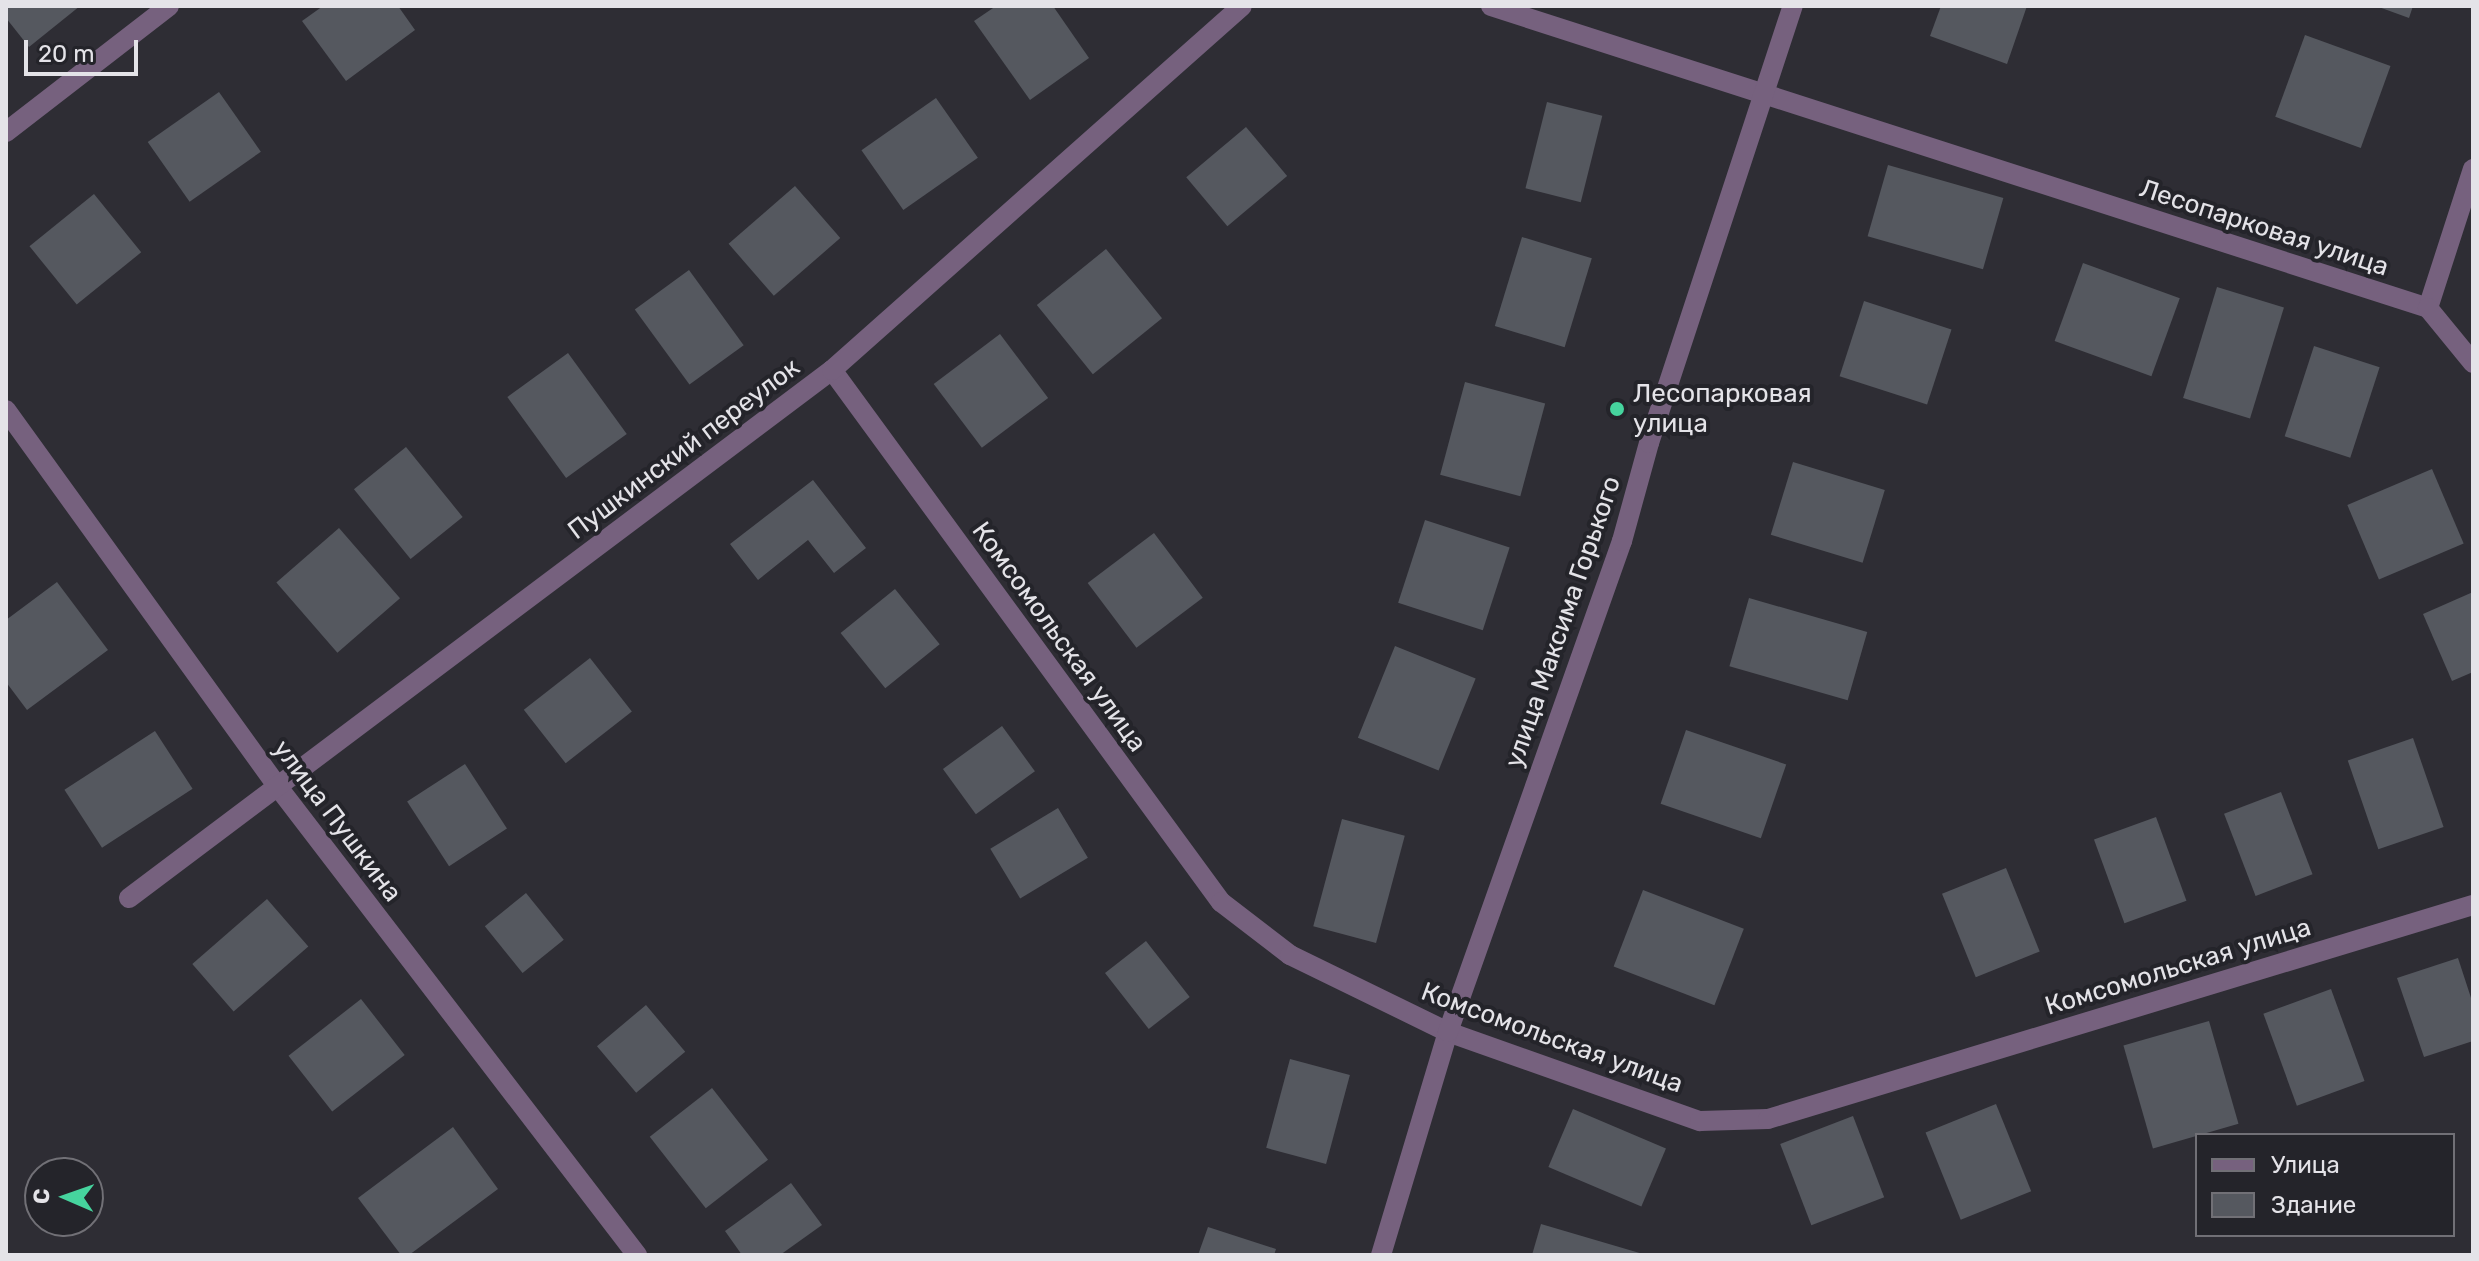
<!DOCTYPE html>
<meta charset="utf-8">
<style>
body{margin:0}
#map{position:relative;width:2479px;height:1261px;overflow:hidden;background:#2e2d34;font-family:Rubik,sans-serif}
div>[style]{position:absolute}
.building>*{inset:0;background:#55585f;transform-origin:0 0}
.minor>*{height:20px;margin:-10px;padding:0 10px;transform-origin:10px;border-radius:10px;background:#76617e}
.dots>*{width:22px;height:22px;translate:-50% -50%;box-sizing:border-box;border:4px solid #24242a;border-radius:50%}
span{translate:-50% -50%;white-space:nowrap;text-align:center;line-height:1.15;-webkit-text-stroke:8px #24242a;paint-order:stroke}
.street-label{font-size:26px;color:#e4e3e8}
.poi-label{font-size:26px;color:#e4e3e8}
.left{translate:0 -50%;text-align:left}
.frame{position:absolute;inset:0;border:8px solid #e4e3e8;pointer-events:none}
.legend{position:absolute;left:2195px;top:1133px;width:260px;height:104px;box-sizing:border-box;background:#24242a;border:2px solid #717076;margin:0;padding:10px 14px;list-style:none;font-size:24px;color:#e4e3e8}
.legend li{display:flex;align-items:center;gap:16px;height:40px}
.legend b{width:40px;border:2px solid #717076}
.north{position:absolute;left:24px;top:1157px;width:80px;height:80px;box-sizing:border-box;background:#24242a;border:2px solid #717076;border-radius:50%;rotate:272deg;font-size:22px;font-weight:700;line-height:32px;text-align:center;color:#e4e3e8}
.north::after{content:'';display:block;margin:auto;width:28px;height:36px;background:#46d49e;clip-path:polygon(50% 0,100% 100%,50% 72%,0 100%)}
.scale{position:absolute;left:24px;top:40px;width:114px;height:36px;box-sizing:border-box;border:4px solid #e4e3e8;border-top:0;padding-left:10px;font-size:24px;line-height:28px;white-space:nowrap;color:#e4e3e8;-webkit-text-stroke:6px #24242a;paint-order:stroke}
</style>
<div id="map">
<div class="building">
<div style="clip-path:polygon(6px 6px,80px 6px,29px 47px,6px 18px)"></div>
<div style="clip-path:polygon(323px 6px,398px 6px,415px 30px,346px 81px,302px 21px)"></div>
<div style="clip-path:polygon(996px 6px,1053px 6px,1089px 58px,1030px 100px,974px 21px)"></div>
<div style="clip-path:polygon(1941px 6px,2027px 6px,2007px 64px,1930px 36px)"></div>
<div style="clip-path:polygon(2376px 6px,2413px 6px,2409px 18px)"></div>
<div style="left:2305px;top:35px;width:91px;height:87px;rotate:20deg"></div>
<div style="left:219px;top:92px;width:73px;height:87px;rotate:55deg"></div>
<div style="left:936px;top:98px;width:73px;height:91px;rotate:55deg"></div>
<div style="left:1547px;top:102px;width:57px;height:89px;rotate:14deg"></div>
<div style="left:1246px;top:127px;width:64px;height:78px;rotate:50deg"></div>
<div style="left:1888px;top:165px;width:120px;height:74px;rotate:16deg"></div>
<div style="left:795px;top:186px;width:69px;height:88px;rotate:49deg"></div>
<div style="left:94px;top:194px;width:75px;height:83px;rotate:51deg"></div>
<div style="left:1522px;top:237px;width:73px;height:93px;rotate:17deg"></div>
<div style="left:1106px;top:249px;width:89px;height:89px;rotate:51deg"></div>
<div style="left:2083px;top:263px;width:103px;height:83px;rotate:20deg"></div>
<div style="left:689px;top:270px;width:93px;height:67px;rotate:54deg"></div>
<div style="left:2217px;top:287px;width:70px;height:116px;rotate:17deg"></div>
<div style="left:1864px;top:301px;width:92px;height:79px;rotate:18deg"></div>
<div style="left:1000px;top:334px;width:80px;height:83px;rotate:53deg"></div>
<div style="left:2314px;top:346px;width:69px;height:95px;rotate:18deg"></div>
<div style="left:568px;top:353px;width:100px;height:75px;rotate:54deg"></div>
<div style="left:1465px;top:382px;width:83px;height:96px;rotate:15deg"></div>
<div style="left:406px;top:447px;width:90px;height:67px;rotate:51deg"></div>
<div style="left:1793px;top:462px;width:96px;height:76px;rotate:17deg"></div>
<div style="left:2432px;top:469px;width:81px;height:92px;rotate:67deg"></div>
<div style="clip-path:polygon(813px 480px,866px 548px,834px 573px,808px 540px,758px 580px,730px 544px)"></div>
<div style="left:1425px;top:520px;width:89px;height:87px;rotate:18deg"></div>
<div style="left:339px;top:528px;width:93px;height:83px;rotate:49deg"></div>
<div style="left:1154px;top:533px;width:81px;height:83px;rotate:53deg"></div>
<div style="clip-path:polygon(57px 582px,108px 650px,27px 710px,6px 682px,6px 620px)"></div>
<div style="left:895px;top:589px;width:71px;height:70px;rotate:51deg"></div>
<div style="clip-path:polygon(2473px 592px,2473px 672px,2452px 681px,2423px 614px)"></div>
<div style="left:1749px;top:598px;width:123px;height:71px;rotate:16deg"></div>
<div style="left:1395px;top:646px;width:87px;height:99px;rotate:22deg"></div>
<div style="left:590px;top:658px;width:68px;height:84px;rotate:52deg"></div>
<div style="left:1002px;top:726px;width:56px;height:73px;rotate:54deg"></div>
<div style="left:1686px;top:730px;width:106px;height:78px;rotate:19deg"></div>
<div style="left:155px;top:731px;width:69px;height:108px;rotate:57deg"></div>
<div style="left:2413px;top:738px;width:94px;height:69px;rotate:71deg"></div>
<div style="left:465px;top:764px;width:77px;height:69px;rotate:57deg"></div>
<div style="left:2281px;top:792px;width:88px;height:61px;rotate:69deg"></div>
<div style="left:1058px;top:808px;width:58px;height:79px;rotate:59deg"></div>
<div style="left:2156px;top:817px;width:89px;height:66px;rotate:70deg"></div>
<div style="left:1342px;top:819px;width:65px;height:111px;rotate:15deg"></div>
<div style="left:2006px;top:868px;width:90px;height:69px;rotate:68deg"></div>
<div style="left:1643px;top:890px;width:108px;height:82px;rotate:21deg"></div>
<div style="left:526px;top:893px;width:60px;height:53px;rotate:51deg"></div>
<div style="left:267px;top:899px;width:63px;height:99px;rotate:49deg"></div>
<div style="left:1146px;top:941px;width:71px;height:52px;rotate:52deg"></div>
<div style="clip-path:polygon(2458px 958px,2473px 1004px,2473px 1041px,2424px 1057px,2397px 978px)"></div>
<div style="left:2331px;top:989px;width:98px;height:72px;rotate:70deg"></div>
<div style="left:361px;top:999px;width:71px;height:92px;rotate:52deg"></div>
<div style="left:646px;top:1005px;width:61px;height:64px;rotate:50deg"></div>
<div style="left:2209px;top:1021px;width:107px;height:89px;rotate:74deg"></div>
<div style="left:1290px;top:1059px;width:62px;height:92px;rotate:15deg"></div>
<div style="left:712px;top:1088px;width:91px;height:79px;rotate:52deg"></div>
<div style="left:1996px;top:1104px;width:94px;height:76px;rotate:68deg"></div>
<div style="left:1573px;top:1109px;width:101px;height:63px;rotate:23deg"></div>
<div style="left:1853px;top:1116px;width:87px;height:78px;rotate:69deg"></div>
<div style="clip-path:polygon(453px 1127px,498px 1189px,409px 1255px,401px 1255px,358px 1198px)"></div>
<div style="clip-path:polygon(791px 1183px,822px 1225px,780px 1255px,742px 1255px,725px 1231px)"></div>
<div style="clip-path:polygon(1541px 1224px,1643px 1254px,1643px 1255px,1532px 1255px)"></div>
<div style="clip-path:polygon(1208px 1227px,1276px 1249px,1274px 1255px,1198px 1255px)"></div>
</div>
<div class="minor">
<div style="left:1491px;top:6px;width:984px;rotate:17.86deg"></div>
<div style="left:6px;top:132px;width:206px;rotate:-37.7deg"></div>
<div style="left:2428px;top:308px;width:146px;rotate:-72.1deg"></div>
<div style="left:2428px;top:308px;width:71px;rotate:50.7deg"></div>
<div style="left:832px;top:370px;width:659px;rotate:53.83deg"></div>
<div style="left:1221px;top:902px;width:87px;rotate:37.5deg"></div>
<div style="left:1290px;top:955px;width:176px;rotate:26deg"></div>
<div style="left:1448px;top:1032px;width:267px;rotate:19.5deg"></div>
<div style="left:1700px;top:1121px;width:68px;rotate:-1.7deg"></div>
<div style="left:1768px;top:1119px;width:737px;rotate:-16.89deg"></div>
<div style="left:6px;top:410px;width:465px;rotate:54.2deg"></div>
<div style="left:278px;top:787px;width:590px;rotate:52.51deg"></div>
<div style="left:129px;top:898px;width:879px;rotate:-36.91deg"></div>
<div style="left:832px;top:370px;width:548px;rotate:-41.6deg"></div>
<div style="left:1381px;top:1255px;width:233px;rotate:-73.3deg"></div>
<div style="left:1448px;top:1032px;width:521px;rotate:-70.49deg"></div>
<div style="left:1622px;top:541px;width:102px;rotate:-74.6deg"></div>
<div style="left:1649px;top:443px;width:460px;rotate:-71.8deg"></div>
</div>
<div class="dots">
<div style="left:1617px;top:409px;background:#46d49e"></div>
</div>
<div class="street-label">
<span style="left:2264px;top:228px;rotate:18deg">Лесопарковая улица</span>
<span style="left:684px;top:449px;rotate:-37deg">Пушкинский переулок</span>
<span style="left:1563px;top:622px;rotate:-71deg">улица Максима Горького</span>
<span style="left:1059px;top:637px;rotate:54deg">Комсомольская улица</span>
<span style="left:337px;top:821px;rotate:53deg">улица Пушкина</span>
<span style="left:2178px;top:967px;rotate:-17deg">Комсомольская улица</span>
<span style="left:1552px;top:1038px;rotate:20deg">Комсомольская улица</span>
</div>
<div class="poi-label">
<span class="left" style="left:1633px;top:409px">Лесопарковая<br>улица</span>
</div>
<div class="frame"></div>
<ul class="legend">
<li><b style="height:10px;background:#76617e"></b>Улица</li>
<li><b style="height:22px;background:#55585f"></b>Здание</li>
</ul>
<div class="north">С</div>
<div class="scale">20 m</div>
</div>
